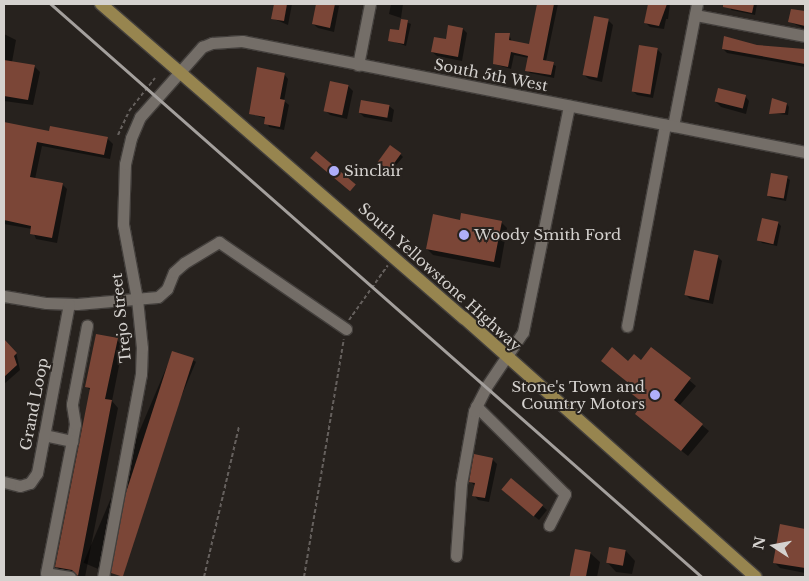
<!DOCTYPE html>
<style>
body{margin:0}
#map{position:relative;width:809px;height:581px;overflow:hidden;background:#27221e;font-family:"Libre Baskerville",serif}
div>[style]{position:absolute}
.shadow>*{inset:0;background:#0007;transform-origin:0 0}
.building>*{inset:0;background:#7b4637;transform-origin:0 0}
.path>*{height:2px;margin-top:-1px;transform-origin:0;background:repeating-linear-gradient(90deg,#65605d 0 4px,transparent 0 6.5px)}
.roads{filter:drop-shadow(1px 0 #433f3c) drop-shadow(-1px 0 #433f3c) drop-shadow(0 1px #433f3c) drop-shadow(0 -1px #433f3c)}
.minor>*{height:11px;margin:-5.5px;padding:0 5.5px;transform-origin:5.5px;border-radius:5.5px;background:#746e68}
.major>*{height:12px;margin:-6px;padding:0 6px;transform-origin:6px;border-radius:6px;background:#97854f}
.rail>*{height:2.5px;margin:-1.25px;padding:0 1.25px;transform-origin:1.25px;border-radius:1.25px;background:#a4a09d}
.dots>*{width:14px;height:14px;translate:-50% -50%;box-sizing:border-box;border:2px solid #27221e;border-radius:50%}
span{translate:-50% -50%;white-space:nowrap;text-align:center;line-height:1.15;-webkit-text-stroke:4px #27221e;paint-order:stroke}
.street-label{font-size:15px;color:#d5d2cf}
.poi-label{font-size:15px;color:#d5d2cf}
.left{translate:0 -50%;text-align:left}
.right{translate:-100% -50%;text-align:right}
.frame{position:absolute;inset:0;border:5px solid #d5d2cf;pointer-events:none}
.north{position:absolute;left:749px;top:521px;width:50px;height:50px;-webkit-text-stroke:4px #27221e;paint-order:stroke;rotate:281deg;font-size:14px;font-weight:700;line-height:20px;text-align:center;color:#d5d2cf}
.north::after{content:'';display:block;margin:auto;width:18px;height:22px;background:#d5d2cf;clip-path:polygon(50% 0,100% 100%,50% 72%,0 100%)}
</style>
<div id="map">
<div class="shadow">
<div style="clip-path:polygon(275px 4px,292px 4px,288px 25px,272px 18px)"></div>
<div style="clip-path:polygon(317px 4px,339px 6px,334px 32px,318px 28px,313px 24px)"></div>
<div style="clip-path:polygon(391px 4px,403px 4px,401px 18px,389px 14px)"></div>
<div style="clip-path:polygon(539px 4px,558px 4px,546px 61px,556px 66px,554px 78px,530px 73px,527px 70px,529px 58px,514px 55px,511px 69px,494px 64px,496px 35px,509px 34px,512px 42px,530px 45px)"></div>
<div style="clip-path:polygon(649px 4px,670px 4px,668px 19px,666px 19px,664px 29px,650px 27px,645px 22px)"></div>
<div style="clip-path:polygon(729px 4px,757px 4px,755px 15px,731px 10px)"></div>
<div style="clip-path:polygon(792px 10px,805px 13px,805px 29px,790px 22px)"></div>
<div style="clip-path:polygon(402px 20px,411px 24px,406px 46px,389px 40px,400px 32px)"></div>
<div style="clip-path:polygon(609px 21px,613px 25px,602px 82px,589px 79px,584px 75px)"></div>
<div style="clip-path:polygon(463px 29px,467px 33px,462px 61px,437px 56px,432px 52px)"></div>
<div style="clip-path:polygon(4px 34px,16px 40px,12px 62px,34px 66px,40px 72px,33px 105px,4px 101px)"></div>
<div style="clip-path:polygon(757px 46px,805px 51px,805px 67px,727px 53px,723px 49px)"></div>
<div style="clip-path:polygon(657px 49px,662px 54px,653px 98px,637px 95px,632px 90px)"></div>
<div style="clip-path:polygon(284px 74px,288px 79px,284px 101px,289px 105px,284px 130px,269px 127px,266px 119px,250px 113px)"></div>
<div style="clip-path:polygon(348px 86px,353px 91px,347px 119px,330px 115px,326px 111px)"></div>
<div style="clip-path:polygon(745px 96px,749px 101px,746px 114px,721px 107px,716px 102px)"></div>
<div style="clip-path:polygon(787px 104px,789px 107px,788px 115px,770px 113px)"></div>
<div style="clip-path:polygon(389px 106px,394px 110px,392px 122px,364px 117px,360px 113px)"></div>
<div style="clip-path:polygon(4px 124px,50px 133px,107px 138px,113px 144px,110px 159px,42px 146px,35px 179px,62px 184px,67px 189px,57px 243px,36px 239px,32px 229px,4px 224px)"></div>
<div style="clip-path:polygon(400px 154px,403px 157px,390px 172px,378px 161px)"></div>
<div style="clip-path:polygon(787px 178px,790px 180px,786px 201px,771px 198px,768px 195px)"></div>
<div style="clip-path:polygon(461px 221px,501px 222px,507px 228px,500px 268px,433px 255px,427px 249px)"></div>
<div style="clip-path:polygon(778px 223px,781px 226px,777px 246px,762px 243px,759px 240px)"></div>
<div style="clip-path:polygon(717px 256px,722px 261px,713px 304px,690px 299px,686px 295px)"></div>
<div style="clip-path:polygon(117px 340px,123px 346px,112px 401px,118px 408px,85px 577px,81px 577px,63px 573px,56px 566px,91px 391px,86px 386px)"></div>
<div style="clip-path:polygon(4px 345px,16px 352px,20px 370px,4px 384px)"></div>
<div style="clip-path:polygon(652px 349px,696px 386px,679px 406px,709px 431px,688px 456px,643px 420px,644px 404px,629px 390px,632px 386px,629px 362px,642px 361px)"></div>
<div style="left:173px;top:352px;width:25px;height:229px;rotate:23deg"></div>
<div style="clip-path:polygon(492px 459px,497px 464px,489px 502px,478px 500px,474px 495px,475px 486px,470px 481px)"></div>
<div style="clip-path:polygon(511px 479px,547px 510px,539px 520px,507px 494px)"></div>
<div style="clip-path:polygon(781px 526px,805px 530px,805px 573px,780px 568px,774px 562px)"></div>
<div style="clip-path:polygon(610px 549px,626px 551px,635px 561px,632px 574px,616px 572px,607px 562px)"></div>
<div style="clip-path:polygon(576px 550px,590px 553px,600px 562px,597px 577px,571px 577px)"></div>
</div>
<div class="building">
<div style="clip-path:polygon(274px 4px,287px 4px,284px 21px,271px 19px)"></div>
<div style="clip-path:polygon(316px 4px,335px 4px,330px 28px,312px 24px)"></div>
<div style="clip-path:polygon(537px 4px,554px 4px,543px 60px,554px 62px,551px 75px,525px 71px,528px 56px,511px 52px,508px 67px,493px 64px,495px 33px,510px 33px,509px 40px,529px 44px)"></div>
<div style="clip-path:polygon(648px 4px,667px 4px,659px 26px,644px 23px)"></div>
<div style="clip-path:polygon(723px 4px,754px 4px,752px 13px,723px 7px)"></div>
<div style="clip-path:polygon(791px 9px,805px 11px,805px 26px,788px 22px)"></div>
<div style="left:594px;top:16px;width:15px;height:60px;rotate:11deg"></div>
<div style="clip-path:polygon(401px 19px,408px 20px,404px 44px,388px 41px,390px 29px,399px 30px)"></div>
<div style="clip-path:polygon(448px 25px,463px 28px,458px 57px,431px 52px,434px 37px,446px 39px)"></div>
<div style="clip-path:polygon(724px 36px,757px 45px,805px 49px,805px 64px,722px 49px)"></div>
<div style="left:639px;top:45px;width:19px;height:47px;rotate:9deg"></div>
<div style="clip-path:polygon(4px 60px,35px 65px,28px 100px,4px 96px)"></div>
<div style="clip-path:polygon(257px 67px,285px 73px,280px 99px,285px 100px,280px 127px,264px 124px,265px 117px,249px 114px)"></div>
<div style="left:330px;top:81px;width:19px;height:31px;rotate:12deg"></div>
<div style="left:718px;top:88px;width:29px;height:14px;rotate:14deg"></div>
<div style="clip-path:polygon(772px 98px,787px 103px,785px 113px,769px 114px)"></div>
<div style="left:361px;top:100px;width:29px;height:13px;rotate:10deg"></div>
<div style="clip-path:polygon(4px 122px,49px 131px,50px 126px,108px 137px,104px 155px,37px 142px,30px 177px,63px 183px,52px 238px,30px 234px,31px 226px,4px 220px)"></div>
<div style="left:390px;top:145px;width:14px;height:21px;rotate:36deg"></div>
<div style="left:316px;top:151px;width:52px;height:9px;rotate:40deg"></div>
<div style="left:771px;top:173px;width:17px;height:23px;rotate:10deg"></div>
<div style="clip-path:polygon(461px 213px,502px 221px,494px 262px,426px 249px,433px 214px,460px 220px)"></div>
<div style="left:762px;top:218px;width:17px;height:23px;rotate:13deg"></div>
<div style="left:694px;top:250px;width:25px;height:46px;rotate:12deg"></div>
<div style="clip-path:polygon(96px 334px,118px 338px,105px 399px,112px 400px,78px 576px,72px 570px,55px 567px,90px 388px,85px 387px)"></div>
<div style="clip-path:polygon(4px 339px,17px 353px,14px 356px,17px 365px,4px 377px)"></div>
<div style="clip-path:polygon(612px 347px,628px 361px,634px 354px,641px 360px,651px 347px,691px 378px,674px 400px,703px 424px,681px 451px,635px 414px,643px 403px,627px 390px,631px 385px,601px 361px)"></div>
<div style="left:172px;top:351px;width:23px;height:230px;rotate:18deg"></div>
<div style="clip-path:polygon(474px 454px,493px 458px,485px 498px,472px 496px,475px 483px,469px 482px)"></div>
<div style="left:511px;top:478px;width:42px;height:15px;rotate:40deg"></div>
<div style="clip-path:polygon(780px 524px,805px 529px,805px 568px,773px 563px)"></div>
<div style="left:609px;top:547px;width:17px;height:16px;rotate:10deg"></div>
<div style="left:575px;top:549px;width:16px;height:28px;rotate:11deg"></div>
</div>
<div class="path">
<div style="left:118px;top:135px;width:26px;rotate:-65deg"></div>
<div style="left:129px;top:111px;width:42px;rotate:-51.8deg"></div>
<div style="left:349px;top:320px;width:67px;rotate:-54.7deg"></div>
<div style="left:204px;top:577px;width:154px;rotate:-76.9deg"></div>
<div style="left:304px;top:577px;width:241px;rotate:-80.5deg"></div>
</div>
<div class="roads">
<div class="minor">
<div style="left:695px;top:15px;width:112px;rotate:10.8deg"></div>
<div style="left:358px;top:65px;width:62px;rotate:-78.9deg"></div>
<div style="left:673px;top:126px;width:124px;rotate:-78.9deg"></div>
<div style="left:4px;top:296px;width:43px;rotate:9.5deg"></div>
<div style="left:46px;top:303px;width:31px;rotate:2deg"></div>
<div style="left:77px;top:304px;width:81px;rotate:-4.9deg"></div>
<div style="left:158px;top:297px;width:12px;rotate:-42deg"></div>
<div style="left:167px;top:289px;width:18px;rotate:-68deg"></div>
<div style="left:174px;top:272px;width:13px;rotate:-42deg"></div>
<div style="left:184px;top:263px;width:41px;rotate:-31deg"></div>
<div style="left:219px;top:242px;width:154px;rotate:34.4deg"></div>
<div style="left:627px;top:326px;width:205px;rotate:-79.3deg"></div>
<div style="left:476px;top:406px;width:125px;rotate:44.7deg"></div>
<div style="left:565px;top:494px;width:35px;rotate:117deg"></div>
<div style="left:44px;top:435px;width:29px;rotate:12deg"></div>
<div style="left:72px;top:441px;width:17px;rotate:-80deg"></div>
<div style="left:75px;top:424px;width:20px;rotate:-99deg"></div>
<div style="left:72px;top:404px;width:80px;rotate:-79.2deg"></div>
<div style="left:4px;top:482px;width:16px;rotate:14deg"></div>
<div style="left:20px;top:486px;width:10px;rotate:-17deg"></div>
<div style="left:30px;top:483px;width:12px;rotate:-55deg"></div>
<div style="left:37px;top:473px;width:172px;rotate:-79.3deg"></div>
<div style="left:456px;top:556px;width:72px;rotate:-86deg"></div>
<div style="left:461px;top:484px;width:74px;rotate:-79.9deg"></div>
<div style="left:474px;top:411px;width:27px;rotate:-63deg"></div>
<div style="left:486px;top:387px;width:66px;rotate:-56.1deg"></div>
<div style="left:523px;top:332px;width:231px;rotate:-78.5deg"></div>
<div style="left:70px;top:577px;width:24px;rotate:-171deg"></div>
<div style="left:46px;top:573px;width:135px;rotate:-78.9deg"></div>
<div style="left:103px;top:577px;width:207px;rotate:-79.4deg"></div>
<div style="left:141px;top:374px;width:26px;rotate:-88deg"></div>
<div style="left:142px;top:348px;width:49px;rotate:-95.8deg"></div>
<div style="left:137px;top:299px;width:76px;rotate:-100.6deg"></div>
<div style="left:123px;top:224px;width:60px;rotate:-88.1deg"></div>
<div style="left:125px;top:164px;width:27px;rotate:-77deg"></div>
<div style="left:131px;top:138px;width:23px;rotate:-67deg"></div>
<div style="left:140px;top:117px;width:94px;rotate:-48.5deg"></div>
<div style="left:202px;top:47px;width:11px;rotate:-22deg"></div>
<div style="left:212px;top:43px;width:30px;rotate:-4deg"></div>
<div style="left:242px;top:41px;width:574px;rotate:11.15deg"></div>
</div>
<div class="major">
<div style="left:101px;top:4px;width:480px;rotate:40.9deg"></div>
<div style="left:464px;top:318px;width:390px;rotate:41.6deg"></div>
</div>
</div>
<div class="rail">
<div style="left:51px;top:4px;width:867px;rotate:41.35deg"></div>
</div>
<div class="dots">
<div style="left:334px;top:171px;background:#afaefa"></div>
<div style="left:464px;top:235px;background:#afaefa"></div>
<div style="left:655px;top:395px;background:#afaefa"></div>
</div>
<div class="street-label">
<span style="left:491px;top:75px;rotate:11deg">South 5th West</span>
<span style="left:440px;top:277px;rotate:42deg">South Yellowstone Highway</span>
<span style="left:121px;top:318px;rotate:-96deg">Trejo Street</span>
<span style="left:34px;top:404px;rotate:-79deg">Grand Loop</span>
</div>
<div class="poi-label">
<span class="left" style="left:344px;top:171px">Sinclair</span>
<span class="left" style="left:474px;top:235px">Woody Smith Ford</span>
<span class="right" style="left:645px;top:395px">Stone's Town and<br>Country Motors</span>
</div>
<div class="frame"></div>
<div class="north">N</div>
</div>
